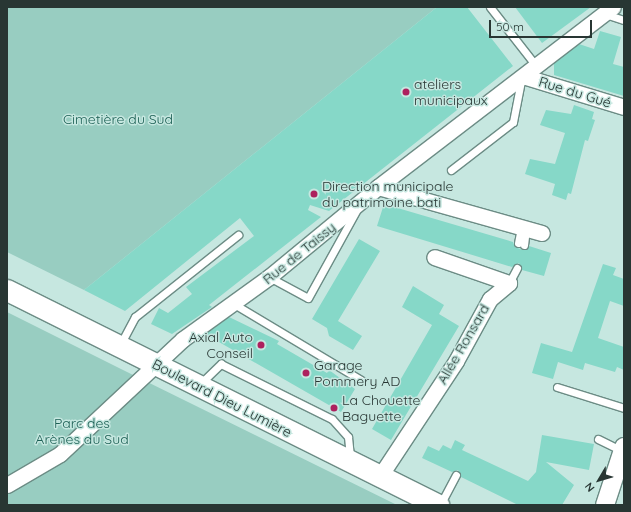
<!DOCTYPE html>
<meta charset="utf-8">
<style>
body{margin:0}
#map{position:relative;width:631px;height:512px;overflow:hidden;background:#c6e7e0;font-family:Quicksand,sans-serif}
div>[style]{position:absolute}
.green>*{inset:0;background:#98cdc1}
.building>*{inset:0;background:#86d8c8}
.roads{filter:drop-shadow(1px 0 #6c8c85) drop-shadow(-1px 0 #6c8c85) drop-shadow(0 1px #6c8c85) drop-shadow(0 -1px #6c8c85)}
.service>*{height:7px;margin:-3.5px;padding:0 3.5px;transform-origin:3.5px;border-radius:3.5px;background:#fff}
.minor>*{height:15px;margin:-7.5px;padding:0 7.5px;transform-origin:7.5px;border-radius:7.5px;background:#fff}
.tertiary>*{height:18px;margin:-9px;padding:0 9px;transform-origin:9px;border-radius:9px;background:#fff}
.secondary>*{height:21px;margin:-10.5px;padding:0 10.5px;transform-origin:10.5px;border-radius:10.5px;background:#fff}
.dots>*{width:11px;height:11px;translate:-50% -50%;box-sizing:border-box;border:2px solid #c6e7e0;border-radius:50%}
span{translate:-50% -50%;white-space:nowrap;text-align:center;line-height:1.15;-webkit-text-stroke:3px #c6e7e0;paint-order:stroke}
.poi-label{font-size:14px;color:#283633}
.left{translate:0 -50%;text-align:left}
.right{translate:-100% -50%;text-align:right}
.street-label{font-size:14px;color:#283633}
.park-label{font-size:14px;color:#1d6055}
.frame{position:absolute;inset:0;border:8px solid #283633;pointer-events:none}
.north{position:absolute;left:579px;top:460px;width:40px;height:40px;-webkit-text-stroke:3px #c6e7e0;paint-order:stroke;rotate:232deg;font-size:11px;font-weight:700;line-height:16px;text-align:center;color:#283633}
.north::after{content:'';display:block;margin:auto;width:14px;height:18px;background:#283633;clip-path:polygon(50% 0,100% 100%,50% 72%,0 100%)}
.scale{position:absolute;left:489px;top:20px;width:103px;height:18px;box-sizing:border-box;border:2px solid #283633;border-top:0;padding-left:5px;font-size:12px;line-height:14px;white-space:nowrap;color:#283633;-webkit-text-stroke:3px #c6e7e0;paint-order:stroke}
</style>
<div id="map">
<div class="green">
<div style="clip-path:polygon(7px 7px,437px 7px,84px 290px,7px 252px)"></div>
<div style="clip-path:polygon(7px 312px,121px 369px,397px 505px,7px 505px)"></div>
</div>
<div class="building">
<div style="clip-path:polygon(437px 7px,467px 7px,513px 66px,329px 211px,310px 205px,308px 210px,321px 217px,209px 305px,212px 307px,172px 334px,151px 324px,159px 308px,168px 313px,192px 294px,186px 287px,254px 236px,240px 218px,125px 311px,84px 290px)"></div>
<div style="clip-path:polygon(515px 7px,591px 7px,542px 43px)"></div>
<div style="clip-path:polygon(600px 31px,621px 37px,613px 64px,624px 67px,624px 96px,554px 75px,554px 63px,579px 44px,594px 49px)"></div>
<div style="clip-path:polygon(574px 105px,594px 112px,592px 119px,595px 120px,588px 141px,585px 140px,571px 194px,568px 193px,566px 200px,552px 195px,555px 184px,525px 174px,530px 159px,555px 164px,565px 133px,540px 125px,546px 110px,571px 114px)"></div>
<div style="clip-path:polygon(384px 204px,513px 242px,515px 247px,523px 250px,529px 246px,551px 253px,544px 276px,522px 270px,519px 263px,512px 267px,377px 226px)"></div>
<div style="clip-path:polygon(359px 239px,380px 251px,338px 321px,362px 336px,353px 350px,329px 336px,327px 328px,312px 319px)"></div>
<div style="clip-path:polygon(603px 264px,616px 268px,613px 275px,624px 279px,624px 306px,610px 301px,598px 338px,624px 347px,624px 370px,617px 367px,615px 372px,585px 363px,583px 370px,558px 362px,553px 379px,532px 373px,541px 343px,572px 352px)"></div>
<div style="clip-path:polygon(413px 286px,444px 305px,439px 314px,459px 326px,391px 440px,372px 429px,432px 325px,402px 307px)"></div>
<div style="clip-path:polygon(229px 317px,279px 341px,277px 344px,327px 373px,329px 370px,355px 389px,341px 412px,205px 334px)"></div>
<div style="clip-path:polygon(542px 435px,594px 444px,589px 470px,546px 462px,574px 485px,562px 505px,518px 505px,461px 477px,458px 470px,452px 472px,422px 458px,428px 446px,439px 451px,443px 445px,451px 449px,455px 440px,465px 445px,462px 450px,528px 481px,536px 472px)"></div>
</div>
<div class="roads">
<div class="service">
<div style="left:490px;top:7px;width:76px;rotate:51.9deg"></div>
<div style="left:605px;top:14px;width:20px;rotate:18deg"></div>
<div style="left:451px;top:170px;width:78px;rotate:-37.7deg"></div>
<div style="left:513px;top:122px;width:42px;rotate:-79deg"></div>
<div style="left:518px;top:243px;width:16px;rotate:-79deg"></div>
<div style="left:524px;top:245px;width:16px;rotate:-83deg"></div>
<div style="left:269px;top:277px;width:44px;rotate:28.3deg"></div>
<div style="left:308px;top:298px;width:99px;rotate:-61.1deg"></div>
<div style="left:509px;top:283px;width:17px;rotate:-62deg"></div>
<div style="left:234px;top:304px;width:148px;rotate:30.9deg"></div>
<div style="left:120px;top:345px;width:32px;rotate:-62deg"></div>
<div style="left:135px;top:317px;width:132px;rotate:-38.5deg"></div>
<div style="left:201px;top:383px;width:28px;rotate:-44deg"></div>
<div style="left:221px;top:364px;width:124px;rotate:26.4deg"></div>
<div style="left:332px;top:419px;width:24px;rotate:48deg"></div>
<div style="left:348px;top:437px;width:20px;rotate:84deg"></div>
<div style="left:557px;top:387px;width:70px;rotate:17.4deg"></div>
<div style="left:598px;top:439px;width:28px;rotate:26deg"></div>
<div style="left:440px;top:505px;width:34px;rotate:-62deg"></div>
</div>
<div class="minor">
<div style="left:526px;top:77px;width:102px;rotate:17deg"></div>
<div style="left:378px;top:187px;width:170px;rotate:15.7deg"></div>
<div style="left:380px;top:476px;width:138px;rotate:-56.5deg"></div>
<div style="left:456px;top:361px;width:71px;rotate:-61.3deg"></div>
<div style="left:490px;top:299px;width:25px;rotate:-40deg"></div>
<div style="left:509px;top:283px;width:79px;rotate:-160.9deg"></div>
<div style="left:7px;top:485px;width:61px;rotate:-30.3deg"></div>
<div style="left:60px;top:454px;width:168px;rotate:-43.1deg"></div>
<div style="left:183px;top:339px;width:106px;rotate:-35.8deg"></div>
<div style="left:269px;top:277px;width:141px;rotate:-39.5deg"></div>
<div style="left:378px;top:187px;width:296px;rotate:-37.5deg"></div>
</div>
<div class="tertiary">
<div style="left:605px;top:505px;width:61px;rotate:-71.9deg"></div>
</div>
<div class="secondary">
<div style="left:7px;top:290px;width:482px;rotate:26.5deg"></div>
</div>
</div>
<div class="dots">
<div style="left:406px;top:92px;background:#ad215e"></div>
<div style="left:314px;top:194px;background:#ad215e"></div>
<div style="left:261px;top:345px;background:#ad215e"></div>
<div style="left:306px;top:373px;background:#ad215e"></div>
<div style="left:334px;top:408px;background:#ad215e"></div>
</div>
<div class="poi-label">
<span class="left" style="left:414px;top:92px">ateliers<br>municipaux</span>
<span class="left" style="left:322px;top:194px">Direction municipale<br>du patrimoine bati</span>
<span class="right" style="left:253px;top:345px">Axial Auto<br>Conseil</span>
<span class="left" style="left:314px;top:373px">Garage<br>Pommery AD</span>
<span class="left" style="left:342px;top:408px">La Chouette<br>Baguette</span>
</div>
<div class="street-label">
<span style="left:575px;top:92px;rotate:17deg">Rue du Gué</span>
<span style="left:299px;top:253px;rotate:-39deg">Rue de Taissy</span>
<span style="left:463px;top:344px;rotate:-60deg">Allée Ronsard</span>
<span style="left:222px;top:398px;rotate:27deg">Boulevard Dieu Lumière</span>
</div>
<div class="park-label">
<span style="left:118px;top:119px">Cimetière du Sud</span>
<span style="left:82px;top:431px">Parc des<br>Arènes du Sud</span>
</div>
<div class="frame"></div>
<div class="north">N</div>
<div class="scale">50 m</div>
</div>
